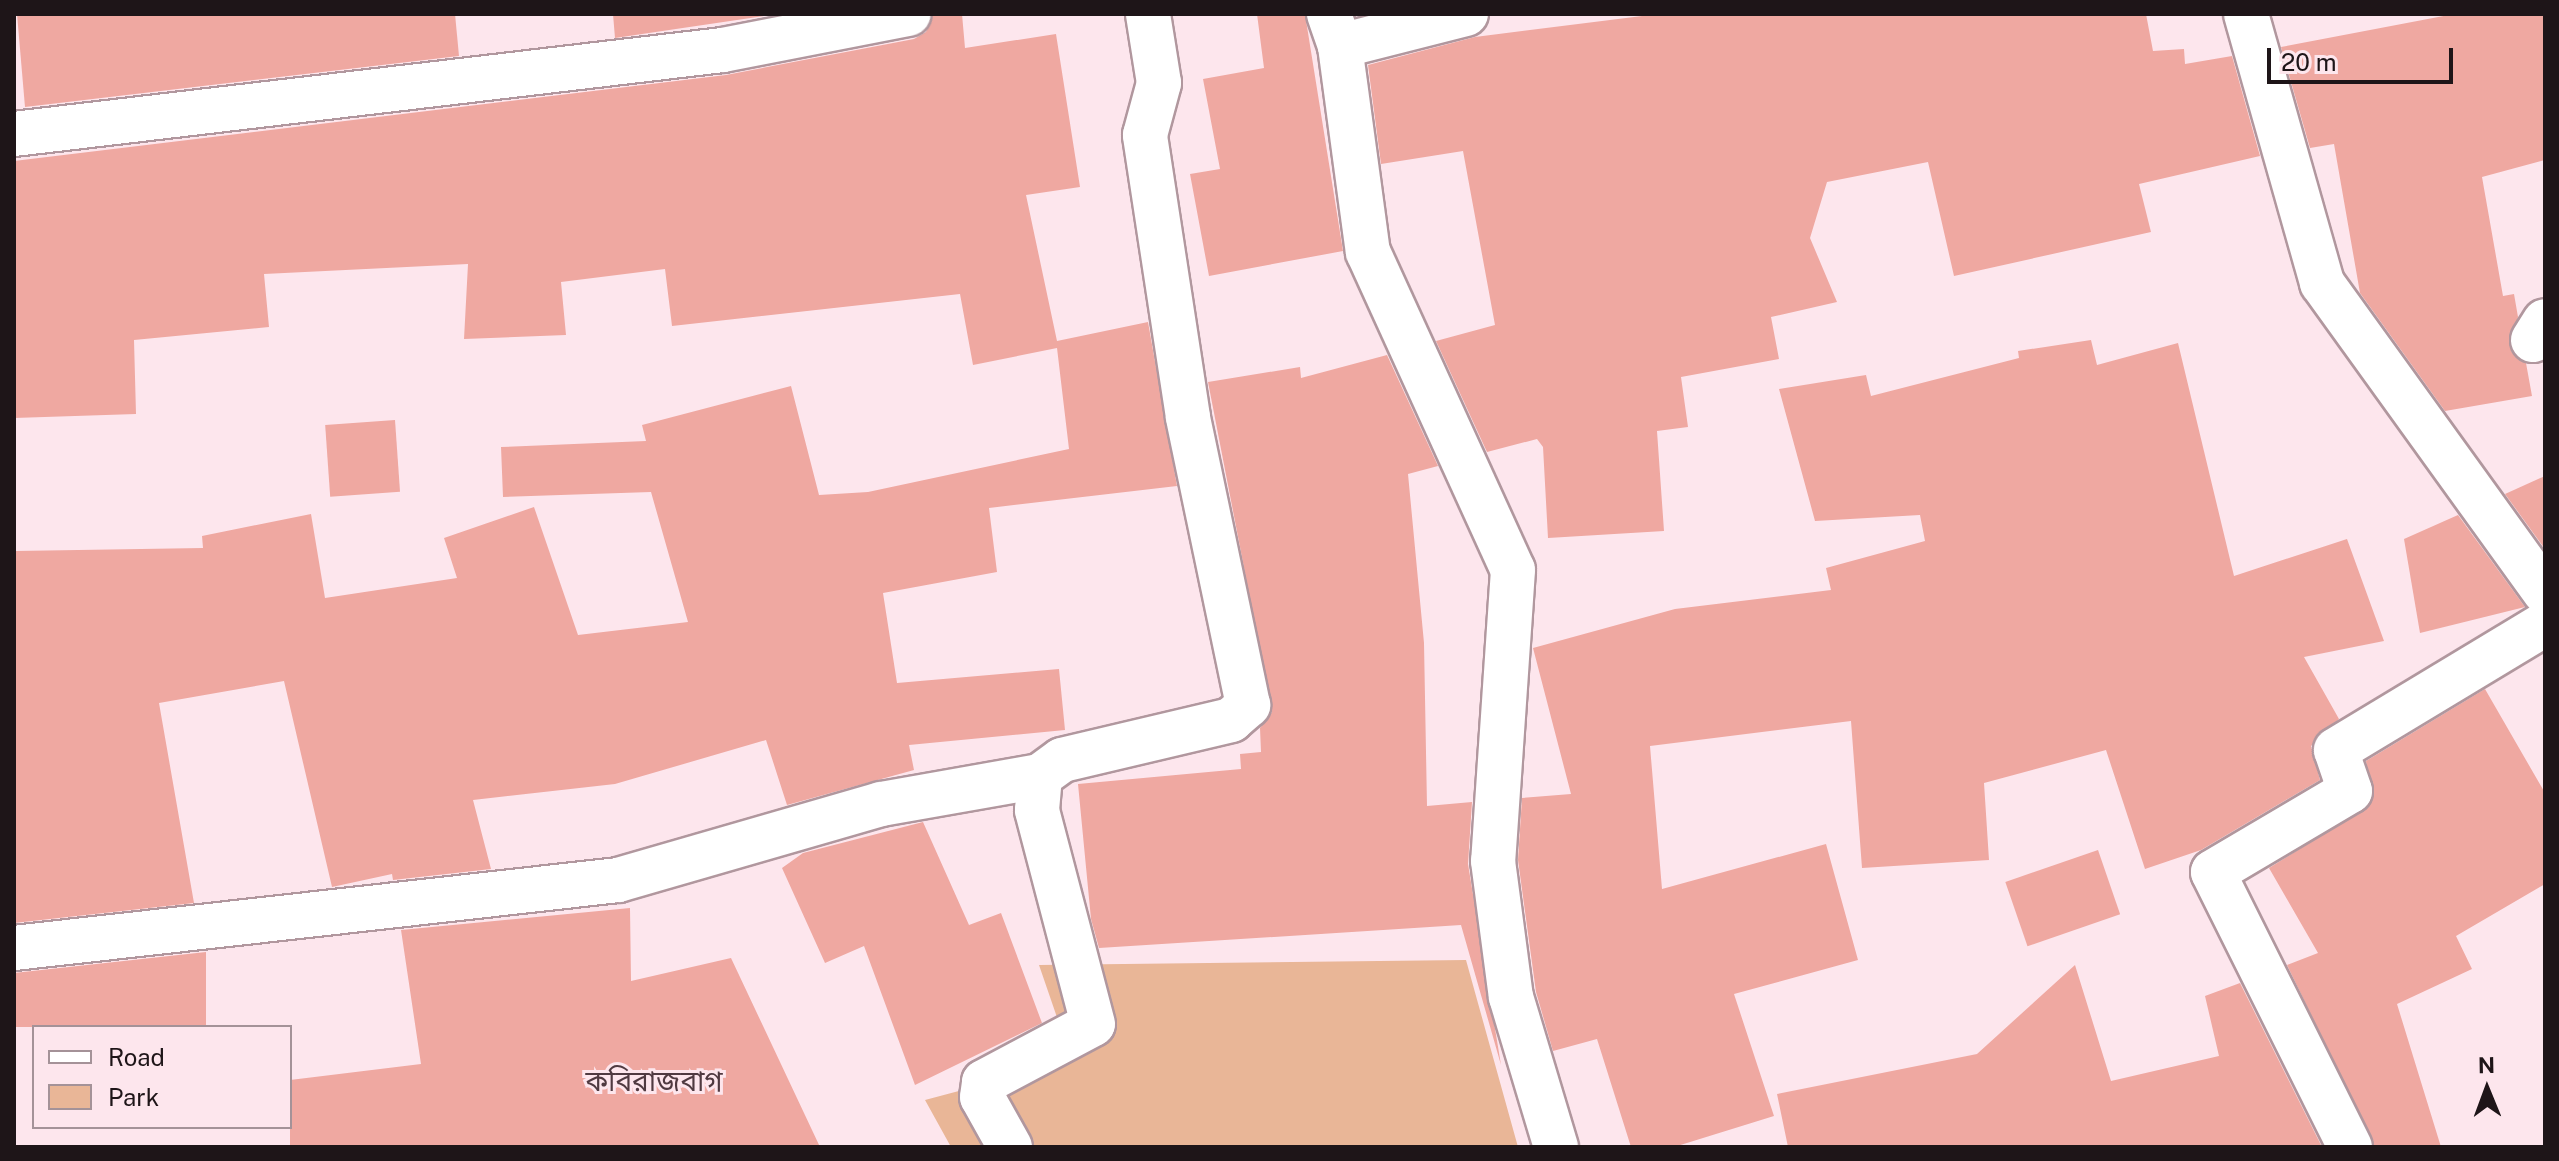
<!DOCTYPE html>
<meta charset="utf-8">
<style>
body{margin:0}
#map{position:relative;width:2559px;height:1161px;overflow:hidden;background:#fde6ed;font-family:"Public Sans","Noto Sans Bengali",sans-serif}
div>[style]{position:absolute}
.green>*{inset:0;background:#e9b697}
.building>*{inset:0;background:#efa8a1;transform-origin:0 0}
.roads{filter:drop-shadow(2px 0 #b1979e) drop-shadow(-2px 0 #b1979e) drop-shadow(0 2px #b1979e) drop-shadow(0 -2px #b1979e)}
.minor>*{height:44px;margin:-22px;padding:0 22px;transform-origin:22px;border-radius:22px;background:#fff}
span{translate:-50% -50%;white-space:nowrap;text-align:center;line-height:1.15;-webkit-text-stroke:6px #fde6ed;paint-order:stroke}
.quarter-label{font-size:28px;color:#503a41}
.frame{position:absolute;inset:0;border:16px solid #1e1518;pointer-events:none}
.legend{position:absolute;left:32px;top:1025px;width:260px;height:104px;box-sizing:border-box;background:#fde6ed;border:2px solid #a49298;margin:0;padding:10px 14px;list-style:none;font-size:24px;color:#1e1518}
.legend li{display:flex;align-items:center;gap:16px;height:40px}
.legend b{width:40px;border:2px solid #a49298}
.north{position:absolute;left:2447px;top:1049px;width:80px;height:80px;-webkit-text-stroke:6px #fde6ed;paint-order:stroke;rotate:359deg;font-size:22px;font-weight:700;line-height:32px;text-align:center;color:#1e1518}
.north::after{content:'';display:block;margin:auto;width:28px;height:36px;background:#1e1518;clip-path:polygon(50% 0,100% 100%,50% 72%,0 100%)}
.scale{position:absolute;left:2267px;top:48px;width:186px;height:36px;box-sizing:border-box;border:4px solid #1e1518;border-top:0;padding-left:10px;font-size:24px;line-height:28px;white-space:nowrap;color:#1e1518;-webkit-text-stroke:6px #fde6ed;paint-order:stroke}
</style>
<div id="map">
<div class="green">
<div style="clip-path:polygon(1466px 960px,1518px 1147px,951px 1147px,925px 1100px,1072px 1061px,1039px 965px)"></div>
</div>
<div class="building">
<div style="clip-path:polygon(17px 14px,455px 14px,459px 56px,25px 107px)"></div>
<div style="clip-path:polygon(613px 14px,777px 14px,615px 38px)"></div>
<div style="clip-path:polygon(933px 14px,962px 14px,965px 48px,1056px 34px,1080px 187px,1026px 195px,1057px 341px,1148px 322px,1177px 486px,989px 508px,997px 572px,883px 593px,897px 683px,1059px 669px,1065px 730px,909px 745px,914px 770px,787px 805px,766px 740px,615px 784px,473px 800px,491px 869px,393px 880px,392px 874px,332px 887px,284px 681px,159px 703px,194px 903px,14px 923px,16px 551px,203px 548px,202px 536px,311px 514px,325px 598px,457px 578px,444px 538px,534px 507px,578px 635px,688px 622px,651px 492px,503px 497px,501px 447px,646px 441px,642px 425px,791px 386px,819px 495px,868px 492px,1069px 449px,1057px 348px,973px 365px,960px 294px,672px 326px,665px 269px,561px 282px,566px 335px,464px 339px,468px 264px,264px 274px,269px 327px,134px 340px,136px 414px,14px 418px,14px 161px,726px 75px,914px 39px,926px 32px)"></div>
<div style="clip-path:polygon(1257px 14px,1305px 14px,1343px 251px,1209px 276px,1190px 174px,1220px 169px,1203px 79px,1264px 68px)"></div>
<div style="clip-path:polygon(1658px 14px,2146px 14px,2153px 51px,2184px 49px,2185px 64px,2232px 56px,2260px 156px,2139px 184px,2151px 232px,1954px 276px,1928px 162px,1827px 182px,1810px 238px,1837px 302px,1771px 317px,1779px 359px,1681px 377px,1688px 427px,1657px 431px,1664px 531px,1548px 538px,1543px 447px,1537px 439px,1487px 452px,1436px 341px,1495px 325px,1463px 151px,1381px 164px,1368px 65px,1475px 37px)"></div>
<div style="clip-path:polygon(2454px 14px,2545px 14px,2545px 160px,2482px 177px,2503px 296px,2514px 294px,2518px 317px,2511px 351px,2526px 363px,2532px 396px,2445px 411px,2360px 293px,2334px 144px,2310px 148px,2281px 47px)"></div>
<div style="clip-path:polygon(2091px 340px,2097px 365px,2178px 343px,2234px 576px,2347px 539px,2384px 641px,2304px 657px,2339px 719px,2311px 746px,2320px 780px,2201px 850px,2145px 869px,2106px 750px,1984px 783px,1989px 860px,1862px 868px,1851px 721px,1650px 746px,1662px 889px,1826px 844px,1858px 960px,1734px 994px,1774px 1116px,1674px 1147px,1631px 1147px,1597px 1039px,1553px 1051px,1536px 992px,1518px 860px,1522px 798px,1571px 794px,1533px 648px,1675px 609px,1831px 590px,1826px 568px,1925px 541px,1920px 515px,1815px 521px,1779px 389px,1866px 375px,1871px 396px,2019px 358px,2018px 351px)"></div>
<div style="clip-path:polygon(1387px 355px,1438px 466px,1408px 474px,1424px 643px,1427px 806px,1472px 802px,1468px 864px,1501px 1065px,1461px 925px,1099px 948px,1091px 919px,1078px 784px,1241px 769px,1240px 754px,1261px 752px,1260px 728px,1272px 712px,1208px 382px,1300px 367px,1301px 378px)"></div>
<div style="left:395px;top:420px;width:72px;height:70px;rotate:86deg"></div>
<div style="clip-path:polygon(2545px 476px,2545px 549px,2505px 494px)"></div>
<div style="clip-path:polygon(2458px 515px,2525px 607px,2420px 633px,2404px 539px)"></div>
<div style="clip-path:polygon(2485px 689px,2545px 793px,2545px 884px,2456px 936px,2472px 969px,2397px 1004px,2441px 1147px,2375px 1147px,2287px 965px,2318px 953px,2269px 868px,2370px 805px,2366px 761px)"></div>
<div style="clip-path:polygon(923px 822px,969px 925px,1001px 913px,1042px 1023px,915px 1085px,864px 946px,825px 963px,782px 868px,803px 853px)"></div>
<div style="left:2098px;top:850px;width:68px;height:98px;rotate:71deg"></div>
<div style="clip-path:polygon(630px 908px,631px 981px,731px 958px,820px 1147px,290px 1147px,290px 1080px,421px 1064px,401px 930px)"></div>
<div style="clip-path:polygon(206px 952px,206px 1027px,14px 1027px,14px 973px)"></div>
<div style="clip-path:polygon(2075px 965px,2111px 1081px,2219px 1056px,2205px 996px,2240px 983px,2322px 1147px,1788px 1147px,1777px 1094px,1977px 1054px)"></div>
</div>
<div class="roads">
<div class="minor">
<div style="left:1329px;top:14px;width:34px;rotate:71deg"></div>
<div style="left:1340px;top:46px;width:130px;rotate:-14.3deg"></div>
<div style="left:2246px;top:14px;width:280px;rotate:74.2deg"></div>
<div style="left:2322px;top:283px;width:381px;rotate:54.2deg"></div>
<div style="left:1340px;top:46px;width:208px;rotate:82.3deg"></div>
<div style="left:1368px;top:252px;width:349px;rotate:65.5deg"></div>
<div style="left:1513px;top:570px;width:292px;rotate:93.9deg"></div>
<div style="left:1493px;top:861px;width:137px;rotate:82.5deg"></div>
<div style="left:1511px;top:997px;width:157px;rotate:73.3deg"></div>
<div style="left:14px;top:134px;width:714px;rotate:-6.76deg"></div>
<div style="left:723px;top:50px;width:189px;rotate:-11deg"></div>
<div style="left:2533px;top:340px;width:22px;rotate:-58deg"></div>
<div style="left:14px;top:948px;width:608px;rotate:-6.42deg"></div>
<div style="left:618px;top:880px;width:274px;rotate:-16.1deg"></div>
<div style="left:881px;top:804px;width:161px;rotate:-10deg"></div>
<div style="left:1010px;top:1147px;width:57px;rotate:-119.2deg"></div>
<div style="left:982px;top:1097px;width:15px;rotate:-82deg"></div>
<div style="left:984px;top:1082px;width:123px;rotate:-28deg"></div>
<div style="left:1093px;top:1024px;width:221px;rotate:-104.7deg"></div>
<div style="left:1037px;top:810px;width:34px;rotate:-85deg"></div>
<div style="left:1040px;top:776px;width:27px;rotate:-36deg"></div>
<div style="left:1062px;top:760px;width:174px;rotate:-13.3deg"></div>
<div style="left:1231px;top:720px;width:23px;rotate:-41deg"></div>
<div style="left:1248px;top:705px;width:294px;rotate:-101.8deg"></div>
<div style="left:1188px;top:417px;width:285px;rotate:-98.7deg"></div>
<div style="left:1145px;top:135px;width:54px;rotate:-74.9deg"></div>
<div style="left:1159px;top:83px;width:70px;rotate:-99.1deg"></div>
<div style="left:2350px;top:1147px;width:307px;rotate:-116.5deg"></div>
<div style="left:2213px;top:872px;width:159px;rotate:-30.6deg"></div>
<div style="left:2350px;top:791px;width:43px;rotate:-108.9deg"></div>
<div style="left:2336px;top:750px;width:244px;rotate:-31.1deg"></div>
</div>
</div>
<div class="quarter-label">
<span style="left:654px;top:1081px">কবিরাজবাগ</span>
</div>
<div class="frame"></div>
<ul class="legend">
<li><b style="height:10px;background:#fff"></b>Road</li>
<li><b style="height:22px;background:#e9b697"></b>Park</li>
</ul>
<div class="north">N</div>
<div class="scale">20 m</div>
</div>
